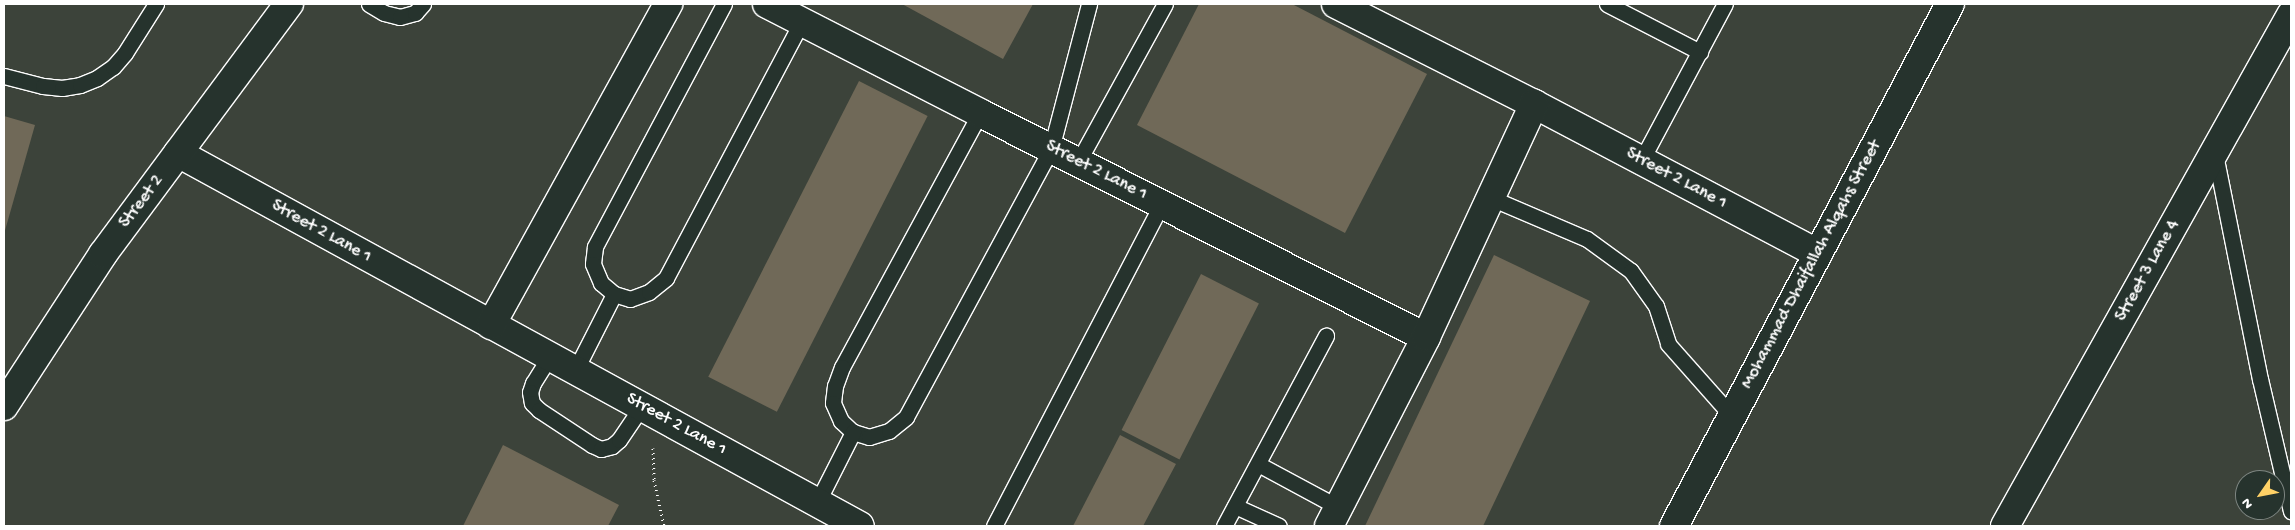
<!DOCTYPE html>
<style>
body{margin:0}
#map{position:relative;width:2295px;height:530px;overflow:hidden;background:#3c433a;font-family:"Gochi Hand",sans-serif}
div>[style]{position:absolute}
.building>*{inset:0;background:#706958;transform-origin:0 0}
.path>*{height:3px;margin-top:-1.5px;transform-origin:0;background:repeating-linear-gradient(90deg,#fff 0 1px,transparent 0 5px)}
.roads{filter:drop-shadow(1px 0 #fff) drop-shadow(-1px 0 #fff) drop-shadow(0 1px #fff) drop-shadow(0 -1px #fff)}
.service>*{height:15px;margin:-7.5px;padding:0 7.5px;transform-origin:7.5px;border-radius:7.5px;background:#26332d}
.minor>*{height:28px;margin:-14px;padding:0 14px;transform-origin:14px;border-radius:14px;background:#26332d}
span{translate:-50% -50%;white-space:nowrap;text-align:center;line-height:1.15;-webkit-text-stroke:4.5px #26332d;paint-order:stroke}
.street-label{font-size:18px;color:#fff}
.frame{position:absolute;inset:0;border:5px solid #fff;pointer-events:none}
.north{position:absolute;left:2235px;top:470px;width:50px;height:50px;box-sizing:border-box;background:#26332d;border:1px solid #7d8581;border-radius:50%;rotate:237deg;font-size:14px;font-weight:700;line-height:20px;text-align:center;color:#fff}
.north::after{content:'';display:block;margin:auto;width:18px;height:22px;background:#ffd166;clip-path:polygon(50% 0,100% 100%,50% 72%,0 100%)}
</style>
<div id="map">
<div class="building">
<div style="clip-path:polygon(902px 4px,1033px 4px,1003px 59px)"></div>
<div style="clip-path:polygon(1199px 4px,1292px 4px,1427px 74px,1345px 233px,1137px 125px)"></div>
<div style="left:859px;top:81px;width:77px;height:332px;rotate:27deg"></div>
<div style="clip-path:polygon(4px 116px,35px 125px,4px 234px)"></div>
<div style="clip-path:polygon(1494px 255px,1590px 301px,1483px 526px,1365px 526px)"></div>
<div style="left:1201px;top:274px;width:65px;height:175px;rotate:27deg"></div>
<div style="clip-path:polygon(1120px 435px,1176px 464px,1143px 526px,1073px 526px)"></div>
<div style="clip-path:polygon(503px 445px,619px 505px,608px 526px,463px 526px)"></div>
</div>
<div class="path">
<div style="left:653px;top:448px;width:32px;rotate:88deg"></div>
<div style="left:654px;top:480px;width:47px;rotate:77.7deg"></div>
</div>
<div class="roads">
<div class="service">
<div style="left:369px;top:4px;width:17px;rotate:31deg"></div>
<div style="left:384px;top:13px;width:16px;rotate:14deg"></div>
<div style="left:400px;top:17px;width:16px;rotate:-15deg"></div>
<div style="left:415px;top:13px;width:12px;rotate:-48deg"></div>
<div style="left:724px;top:4px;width:275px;rotate:118deg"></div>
<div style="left:595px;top:247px;width:17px;rotate:97deg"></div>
<div style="left:593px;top:264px;width:21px;rotate:67deg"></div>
<div style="left:601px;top:283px;width:17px;rotate:40deg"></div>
<div style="left:614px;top:294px;width:17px;rotate:17deg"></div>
<div style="left:630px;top:299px;width:20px;rotate:-20deg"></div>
<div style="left:649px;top:292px;width:22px;rotate:-39deg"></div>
<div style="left:666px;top:278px;width:291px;rotate:-62.1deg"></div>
<div style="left:1607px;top:4px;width:105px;rotate:27.3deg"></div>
<div style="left:4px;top:76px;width:40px;rotate:14.4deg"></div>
<div style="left:43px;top:86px;width:19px;rotate:6deg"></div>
<div style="left:62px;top:88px;width:18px;rotate:-9deg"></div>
<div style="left:80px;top:85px;width:18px;rotate:-22deg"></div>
<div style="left:97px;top:78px;width:19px;rotate:-35deg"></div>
<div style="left:113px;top:67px;width:18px;rotate:-49deg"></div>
<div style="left:125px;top:53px;width:58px;rotate:-57.7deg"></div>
<div style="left:980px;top:113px;width:289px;rotate:118.5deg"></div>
<div style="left:842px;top:367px;width:20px;rotate:110deg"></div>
<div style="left:835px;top:386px;width:17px;rotate:97deg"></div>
<div style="left:833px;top:403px;width:20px;rotate:66deg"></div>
<div style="left:841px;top:421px;width:16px;rotate:43deg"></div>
<div style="left:853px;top:432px;width:17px;rotate:17deg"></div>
<div style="left:869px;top:437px;width:21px;rotate:-17deg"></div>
<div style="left:889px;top:431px;width:22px;rotate:-39deg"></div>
<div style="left:906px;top:417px;width:305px;rotate:-61.6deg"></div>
<div style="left:1051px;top:149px;width:150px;rotate:-75.3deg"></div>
<div style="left:2215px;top:154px;width:229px;rotate:78.7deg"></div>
<div style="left:2260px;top:379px;width:136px;rotate:76.8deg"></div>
<div style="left:1641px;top:161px;width:178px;rotate:-61.9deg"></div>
<div style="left:1078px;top:162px;width:180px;rotate:-61.2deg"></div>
<div style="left:1491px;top:198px;width:104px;rotate:23.1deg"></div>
<div style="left:1587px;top:239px;width:54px;rotate:36deg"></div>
<div style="left:1631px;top:271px;width:43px;rotate:54.5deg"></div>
<div style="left:1656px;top:306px;width:40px;rotate:72deg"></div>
<div style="left:1668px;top:344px;width:96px;rotate:48.4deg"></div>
<div style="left:550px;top:356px;width:32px;rotate:122deg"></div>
<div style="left:533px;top:383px;width:9px;rotate:108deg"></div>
<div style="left:530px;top:392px;width:11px;rotate:80deg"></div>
<div style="left:532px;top:403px;width:10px;rotate:45deg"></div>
<div style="left:539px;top:410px;width:64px;rotate:33.4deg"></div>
<div style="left:592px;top:445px;width:10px;rotate:24deg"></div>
<div style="left:601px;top:449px;width:11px;rotate:-15deg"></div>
<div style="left:612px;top:446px;width:9px;rotate:-41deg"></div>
<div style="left:619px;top:440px;width:41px;rotate:-55.9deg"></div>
<div style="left:576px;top:369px;width:84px;rotate:-63.1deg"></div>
<div style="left:1258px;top:464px;width:91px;rotate:28.3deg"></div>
<div style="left:817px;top:503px;width:80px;rotate:-63.1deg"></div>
<div style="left:1235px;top:506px;width:48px;rotate:24.4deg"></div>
<div style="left:994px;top:526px;width:362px;rotate:-62.5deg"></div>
<div style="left:1224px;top:526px;width:216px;rotate:-61.8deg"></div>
</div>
<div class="minor">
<div style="left:767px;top:4px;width:239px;rotate:27.1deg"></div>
<div style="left:980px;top:113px;width:499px;rotate:26.7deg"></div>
<div style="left:1336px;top:4px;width:222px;rotate:26.8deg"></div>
<div style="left:1534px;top:104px;width:321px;rotate:27.8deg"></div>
<div style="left:178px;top:153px;width:777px;rotate:28.68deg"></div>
<div style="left:491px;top:325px;width:367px;rotate:-61.1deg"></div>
<div style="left:4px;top:406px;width:181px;rotate:-56.9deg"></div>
<div style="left:103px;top:254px;width:312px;rotate:-53.4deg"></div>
<div style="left:1329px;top:526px;width:212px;rotate:-62.8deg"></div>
<div style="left:1426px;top:337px;width:257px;rotate:-65.1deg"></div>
<div style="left:1674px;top:526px;width:590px;rotate:-62.13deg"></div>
<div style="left:2005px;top:526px;width:586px;rotate:-60.76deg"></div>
</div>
</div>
<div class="street-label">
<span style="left:1096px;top:171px;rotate:27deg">Street 2 Lane 1</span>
<span style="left:1676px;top:179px;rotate:28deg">Street 2 Lane 1</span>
<span style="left:142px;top:202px;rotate:-53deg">Street 2</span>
<span style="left:321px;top:232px;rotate:29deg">Street 2 Lane 1</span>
<span style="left:1812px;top:265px;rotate:-62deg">Mohammad Dhaifallah Alqahs Street</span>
<span style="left:2148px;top:271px;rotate:-61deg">Street 3 Lane 4</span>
<span style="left:676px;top:425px;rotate:29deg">Street 2 Lane 1</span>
</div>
<div class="frame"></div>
<div class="north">N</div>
</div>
